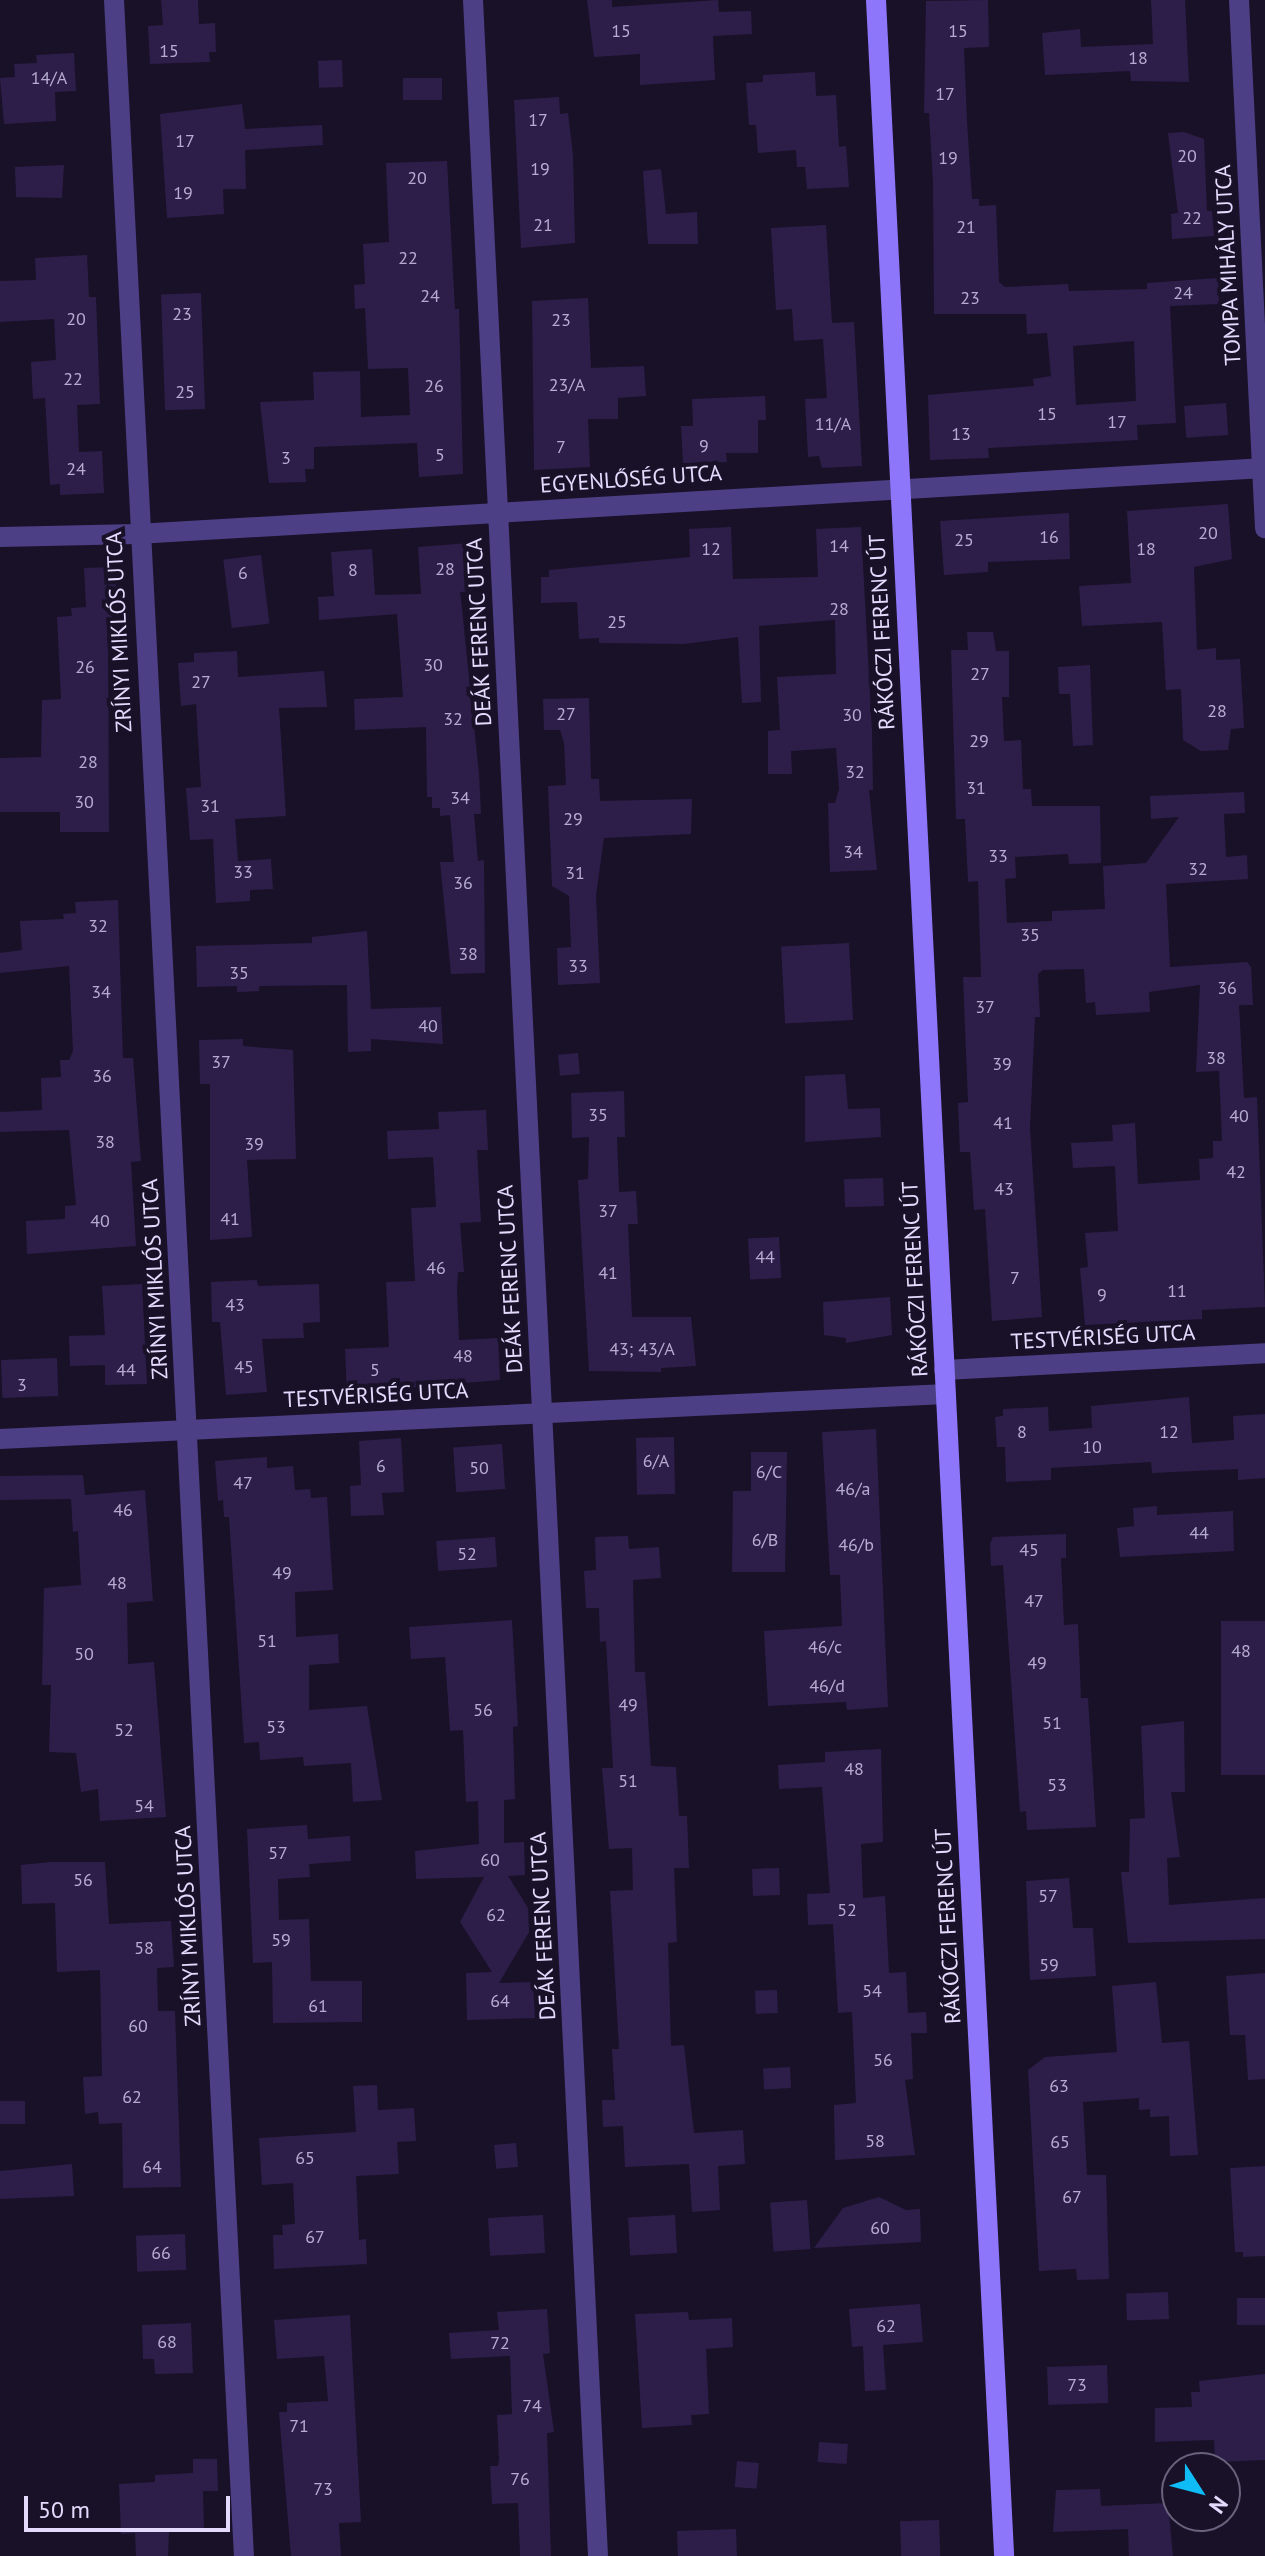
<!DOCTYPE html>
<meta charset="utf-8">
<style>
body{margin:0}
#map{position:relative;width:1265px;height:2556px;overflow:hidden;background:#191128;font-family:"PT Sans",sans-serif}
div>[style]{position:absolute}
.building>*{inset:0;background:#2d1e49;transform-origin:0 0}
.street>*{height:20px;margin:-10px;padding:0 10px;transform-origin:10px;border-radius:10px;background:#4c3f85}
.secondary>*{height:20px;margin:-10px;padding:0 10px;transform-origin:10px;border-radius:10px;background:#8d76f9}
span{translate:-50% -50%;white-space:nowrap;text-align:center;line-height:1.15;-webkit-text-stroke:8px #191128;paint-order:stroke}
.number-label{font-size:18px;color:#b6abd0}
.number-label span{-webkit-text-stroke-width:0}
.street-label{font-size:22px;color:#e4dafd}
.north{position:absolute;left:1161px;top:2452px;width:80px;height:80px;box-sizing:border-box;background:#191128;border:2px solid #6a617d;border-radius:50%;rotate:126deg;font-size:22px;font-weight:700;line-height:32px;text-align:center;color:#e4dafd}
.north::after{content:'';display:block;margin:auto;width:28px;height:36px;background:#0fbcf5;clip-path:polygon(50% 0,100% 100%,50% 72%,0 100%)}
.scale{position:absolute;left:24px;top:2496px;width:206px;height:36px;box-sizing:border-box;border:4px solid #e4dafd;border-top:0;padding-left:10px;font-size:24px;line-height:28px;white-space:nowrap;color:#e4dafd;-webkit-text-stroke:6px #191128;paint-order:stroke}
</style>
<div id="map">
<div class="building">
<div style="clip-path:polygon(161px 0,198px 0,199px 24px,215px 23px,216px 52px,209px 52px,210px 62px,150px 64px,148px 26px,163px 25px)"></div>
<div style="clip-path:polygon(587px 0,612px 0,612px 7px,718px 0,719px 12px,751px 11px,752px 34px,713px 36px,715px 80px,640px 85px,640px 54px,594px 57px)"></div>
<div style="clip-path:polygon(evenodd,988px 0,989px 47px,964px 48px,967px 121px,972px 199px,979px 199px,979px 206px,996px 205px,999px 282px,1005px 287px,1068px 284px,1069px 291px,1147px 289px,1147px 283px,1218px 278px,1219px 304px,1170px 306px,1176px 423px,1137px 425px,1138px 440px,988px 448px,989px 458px,930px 460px,928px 395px,1034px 386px,1033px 379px,1051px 376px,1047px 333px,1027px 334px,1026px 314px,934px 314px,933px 183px,929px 113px,924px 113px,926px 1px,988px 0,1134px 341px,1136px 401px,1076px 405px,1073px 346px,1134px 341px)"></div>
<div style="clip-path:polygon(1151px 0,1185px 0,1189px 82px,1131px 81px,1130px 71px,1045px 75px,1042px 33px,1080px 29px,1081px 47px,1153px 44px)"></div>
<div style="clip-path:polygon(74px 53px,76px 91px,55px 92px,56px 121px,4px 124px,0 78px,15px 77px,14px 64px,37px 63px,36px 55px)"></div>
<div style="left:342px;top:60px;width:27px;height:24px;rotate:88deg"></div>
<div style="clip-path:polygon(815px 72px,816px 96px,836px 95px,839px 147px,846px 146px,849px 187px,807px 189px,805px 167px,797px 167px,796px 150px,758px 153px,756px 125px,749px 125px,746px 83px,763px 82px,763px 75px)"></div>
<div style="left:442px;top:78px;width:22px;height:39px;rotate:90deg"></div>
<div style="clip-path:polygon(559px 97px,560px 114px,568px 113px,573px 155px,575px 243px,521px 248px,514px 100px)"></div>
<div style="clip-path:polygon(242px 104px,245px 129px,322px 125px,323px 145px,245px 150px,246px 189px,223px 189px,224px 214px,167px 218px,160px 114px)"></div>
<div style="clip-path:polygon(1184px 132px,1204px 139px,1207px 211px,1212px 211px,1214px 236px,1172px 239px,1171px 214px,1178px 213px,1168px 133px)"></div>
<div style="clip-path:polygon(447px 161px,455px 309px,459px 309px,463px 474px,419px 477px,417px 443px,314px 447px,314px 469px,305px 469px,306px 482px,269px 483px,260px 402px,314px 400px,313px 372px,360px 371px,361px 417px,410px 415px,408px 368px,368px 369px,365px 308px,355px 309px,354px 285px,365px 284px,363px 244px,389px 242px,386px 163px)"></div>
<div style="clip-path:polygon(64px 165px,62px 198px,16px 197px,15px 167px)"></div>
<div style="clip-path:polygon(661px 169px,666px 214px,697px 212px,698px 244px,648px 244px,643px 171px)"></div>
<div style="clip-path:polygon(826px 225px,832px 323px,854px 322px,862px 466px,822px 468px,819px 456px,808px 457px,805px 399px,827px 398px,823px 339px,794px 341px,792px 309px,776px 310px,771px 228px)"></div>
<div style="clip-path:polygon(87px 255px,89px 297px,96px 297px,100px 404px,77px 405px,79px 452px,102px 451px,104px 493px,60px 495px,60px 484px,50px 485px,45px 398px,33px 399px,31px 362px,56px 360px,54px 319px,0 322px,0 281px,36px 280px,35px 258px)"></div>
<div style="left:201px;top:293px;width:116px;height:40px;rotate:88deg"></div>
<div style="clip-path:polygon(588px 298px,591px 368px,644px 366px,646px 396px,618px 398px,618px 419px,588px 419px,590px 467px,534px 470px,532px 301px)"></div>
<div style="clip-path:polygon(765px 396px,766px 420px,758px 420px,758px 453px,726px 453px,727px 462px,683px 464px,681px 426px,693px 426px,692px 399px)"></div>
<div style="left:1226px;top:403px;width:32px;height:42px;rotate:86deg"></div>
<div style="clip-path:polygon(1228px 504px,1232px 559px,1194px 567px,1197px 650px,1216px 648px,1216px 660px,1240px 659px,1244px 728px,1231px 729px,1228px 750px,1201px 751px,1183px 740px,1181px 689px,1166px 690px,1162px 622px,1082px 626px,1079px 586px,1131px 583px,1127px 511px)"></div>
<div style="clip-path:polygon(1069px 513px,1070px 559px,988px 562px,988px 572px,944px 575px,940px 521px)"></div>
<div style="clip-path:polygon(731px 527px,733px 579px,818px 577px,816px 529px,861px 527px,872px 732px,873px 790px,869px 790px,877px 870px,830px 872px,828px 803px,835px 803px,839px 789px,836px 748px,791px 751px,792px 774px,768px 774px,768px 731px,780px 730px,777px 677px,836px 674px,835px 620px,759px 626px,761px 702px,742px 703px,738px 637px,684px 644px,599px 643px,599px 638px,579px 639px,577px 602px,541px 603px,541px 577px,549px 577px,549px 570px,690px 557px,689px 529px)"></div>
<div style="clip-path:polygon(469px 543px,472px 591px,460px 592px,461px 599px,479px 774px,481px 814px,474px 814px,478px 861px,484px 860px,485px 973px,451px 974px,440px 862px,454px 862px,450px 815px,440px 816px,440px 808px,432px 808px,432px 797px,427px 797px,426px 727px,355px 730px,354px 699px,403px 697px,397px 614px,319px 620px,318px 597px,334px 596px,331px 552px,372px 549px,375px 595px,421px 594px,418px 547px)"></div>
<div style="left:261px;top:555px;width:69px;height:38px;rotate:83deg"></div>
<div style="clip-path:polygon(115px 567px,117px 618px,108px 619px,109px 832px,60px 832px,60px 812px,0 812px,0 758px,41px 757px,42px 700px,61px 699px,57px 617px,72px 616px,71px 608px,86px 607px,84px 568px)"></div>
<div style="clip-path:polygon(967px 632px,993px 632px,996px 651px,1009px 651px,1009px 697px,1002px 697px,1004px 741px,1021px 740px,1023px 789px,1031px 789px,1032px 806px,1100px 806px,1101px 863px,1069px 864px,1068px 854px,1015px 857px,1016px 878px,1005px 879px,1007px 923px,1052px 921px,1052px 911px,1105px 909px,1103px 866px,1146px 863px,1179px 817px,1151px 819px,1150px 796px,1244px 792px,1245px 813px,1224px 814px,1226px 857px,1247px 855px,1248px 879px,1166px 884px,1167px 904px,1170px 967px,1247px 962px,1251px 967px,1253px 1005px,1239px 1005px,1244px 1098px,1257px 1097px,1265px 1307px,1202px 1310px,1202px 1319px,1085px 1325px,1080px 1268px,1088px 1267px,1085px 1233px,1118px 1231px,1115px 1166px,1073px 1168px,1071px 1143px,1113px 1141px,1112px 1125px,1135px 1123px,1138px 1184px,1200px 1180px,1199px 1159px,1213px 1158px,1213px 1141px,1222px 1141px,1219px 1071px,1196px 1072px,1200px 985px,1149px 992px,1150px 1012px,1096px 1015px,1095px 1002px,1086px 1003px,1084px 969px,1043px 970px,1038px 974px,1040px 1017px,1035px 1017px,1030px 1128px,1042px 1317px,992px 1321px,985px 1209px,974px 1210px,970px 1152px,960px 1152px,958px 1103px,968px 1102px,963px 977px,981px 977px,978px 881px,968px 882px,965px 819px,956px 819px,951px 650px,968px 650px)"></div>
<div style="clip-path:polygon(237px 651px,238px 677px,324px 671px,327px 707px,279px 708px,286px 816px,235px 819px,238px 861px,271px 859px,273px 889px,250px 890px,250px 901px,216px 903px,213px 839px,190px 840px,186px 788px,201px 787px,196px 704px,181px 706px,178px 663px,194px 662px,194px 653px)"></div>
<div style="clip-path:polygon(1090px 665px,1093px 745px,1073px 746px,1070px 694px,1059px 694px,1058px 667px)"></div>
<div style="clip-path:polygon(589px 698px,591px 779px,599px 779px,600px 801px,692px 799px,691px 834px,604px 838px,596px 895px,600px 983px,558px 985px,557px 948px,571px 947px,569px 896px,552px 886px,548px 786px,566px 785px,564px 743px,560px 730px,544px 730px,543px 699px)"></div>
<div style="clip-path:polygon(118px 900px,123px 1058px,133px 1058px,141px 1161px,131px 1162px,136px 1246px,27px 1254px,26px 1221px,65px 1219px,65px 1206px,76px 1205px,69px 1130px,0 1132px,0 1112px,42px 1110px,41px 1078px,61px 1077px,60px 1060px,69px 1060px,73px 1051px,69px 966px,0 973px,0 953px,22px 950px,20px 921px,64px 919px,63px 914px,76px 913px,75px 902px)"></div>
<div style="clip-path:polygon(367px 931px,371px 1009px,441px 1007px,443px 1044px,371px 1039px,371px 1051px,348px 1052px,347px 985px,259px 986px,259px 991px,237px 992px,237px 986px,197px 987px,196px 946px,312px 943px,312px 937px)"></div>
<div style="left:849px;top:943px;width:77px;height:68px;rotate:87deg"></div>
<div style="clip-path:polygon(243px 1039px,243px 1046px,293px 1050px,296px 1159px,247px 1160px,252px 1237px,210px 1240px,210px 1084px,200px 1084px,199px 1040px)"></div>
<div style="left:578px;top:1053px;width:21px;height:20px;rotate:85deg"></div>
<div style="clip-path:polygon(845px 1074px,848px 1109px,880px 1108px,881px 1137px,805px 1142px,805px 1076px)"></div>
<div style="clip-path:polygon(624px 1091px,625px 1137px,617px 1137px,619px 1192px,636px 1191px,638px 1224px,628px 1224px,632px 1317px,691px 1317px,696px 1366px,661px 1368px,661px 1372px,589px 1371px,578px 1180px,588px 1179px,589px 1137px,572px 1138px,571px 1093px)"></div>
<div style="clip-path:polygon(486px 1110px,488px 1150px,477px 1150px,481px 1222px,460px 1223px,464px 1272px,458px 1272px,457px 1290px,459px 1340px,498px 1338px,500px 1380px,347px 1393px,345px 1349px,389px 1347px,386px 1282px,415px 1281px,411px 1208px,436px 1207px,433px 1157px,388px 1159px,387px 1131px,439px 1129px,438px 1112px)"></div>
<div style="left:883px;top:1178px;width:28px;height:39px;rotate:88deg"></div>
<div style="left:779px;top:1237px;width:41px;height:31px;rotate:87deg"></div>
<div style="clip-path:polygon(257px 1280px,258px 1286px,319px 1284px,320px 1322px,303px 1323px,304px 1338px,262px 1339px,267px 1392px,226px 1395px,220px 1322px,212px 1322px,211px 1282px)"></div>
<div style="clip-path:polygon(142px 1284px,147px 1384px,105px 1385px,105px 1365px,70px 1366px,69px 1336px,105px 1335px,102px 1286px)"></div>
<div style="clip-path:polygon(890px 1297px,892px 1335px,846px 1343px,846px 1338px,824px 1335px,823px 1302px)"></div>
<div style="left:57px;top:1358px;width:38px;height:56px;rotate:88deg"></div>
<div style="clip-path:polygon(1189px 1397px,1192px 1443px,1234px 1440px,1233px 1416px,1265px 1414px,1265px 1478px,1238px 1480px,1238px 1469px,1152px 1473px,1151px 1462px,1051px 1468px,1051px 1480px,1006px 1482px,1005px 1447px,997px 1447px,995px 1417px,1003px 1416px,1003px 1409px,1048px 1407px,1049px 1431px,1092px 1428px,1091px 1406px)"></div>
<div style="clip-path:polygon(876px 1429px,888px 1707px,847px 1710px,846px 1702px,768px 1706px,764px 1631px,842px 1626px,840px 1575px,830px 1575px,822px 1432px)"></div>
<div style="left:674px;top:1437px;width:57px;height:38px;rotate:89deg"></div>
<div style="clip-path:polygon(401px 1438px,404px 1492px,382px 1493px,384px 1515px,351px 1516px,350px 1486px,361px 1485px,359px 1441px)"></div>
<div style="left:502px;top:1444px;width:45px;height:49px;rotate:86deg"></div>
<div style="clip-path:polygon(751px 1452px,787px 1452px,785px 1572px,732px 1572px,733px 1491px,751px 1491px)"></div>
<div style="clip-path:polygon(267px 1457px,267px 1468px,293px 1466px,295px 1490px,310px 1489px,311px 1498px,327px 1497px,333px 1590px,295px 1592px,296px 1637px,338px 1634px,339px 1663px,309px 1665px,309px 1710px,367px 1706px,382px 1800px,353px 1802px,351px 1763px,304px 1766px,303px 1757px,260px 1760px,259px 1742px,244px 1743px,229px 1517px,224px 1517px,223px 1500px,218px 1501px,215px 1461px)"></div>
<div style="clip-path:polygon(83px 1475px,85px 1495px,145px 1490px,153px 1601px,127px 1603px,128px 1664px,154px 1662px,166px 1817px,100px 1821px,98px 1789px,81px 1792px,76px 1753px,49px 1752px,51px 1685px,42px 1685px,44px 1588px,81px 1585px,78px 1531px,73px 1532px,71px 1499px,0 1500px,0 1476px)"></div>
<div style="clip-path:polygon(1157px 1506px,1157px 1515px,1233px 1511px,1234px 1551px,1120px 1557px,1117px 1528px,1134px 1526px,1133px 1508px)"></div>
<div style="clip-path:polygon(1066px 1534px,1066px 1558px,1061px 1558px,1064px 1625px,1078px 1624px,1081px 1698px,1088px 1698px,1096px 1827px,1027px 1830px,1026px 1811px,1020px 1812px,1003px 1565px,991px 1566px,990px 1544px,993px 1537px)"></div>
<div style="clip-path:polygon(628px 1536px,629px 1549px,659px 1547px,661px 1578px,633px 1580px,635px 1672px,645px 1672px,651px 1766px,676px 1767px,679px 1816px,687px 1816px,689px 1868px,674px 1868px,677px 1942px,668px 1943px,671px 2046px,684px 2045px,694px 2133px,743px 2130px,745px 2164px,718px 2166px,720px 2210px,692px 2212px,689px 2164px,625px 2167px,623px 2126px,603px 2127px,602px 2100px,615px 2100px,612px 2049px,619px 2049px,610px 1891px,633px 1890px,632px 1848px,609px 1849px,602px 1768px,613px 1768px,606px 1641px,600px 1642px,599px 1608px,586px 1608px,584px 1571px,596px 1570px,595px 1537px)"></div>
<div style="left:495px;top:1537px;width:30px;height:59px;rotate:86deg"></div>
<div style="clip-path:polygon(512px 1620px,518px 1726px,513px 1727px,515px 1799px,504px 1800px,504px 1843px,524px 1842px,525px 1875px,508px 1876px,528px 1908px,529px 1932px,499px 1983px,533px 1982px,535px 2018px,467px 2020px,466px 1973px,492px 1972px,460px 1922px,484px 1877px,416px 1879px,415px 1851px,479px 1844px,478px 1801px,466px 1802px,463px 1730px,450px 1731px,445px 1657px,411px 1659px,409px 1627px)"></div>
<div style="left:1265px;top:1621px;width:154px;height:44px;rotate:90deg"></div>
<div style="clip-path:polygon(1184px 1721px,1185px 1792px,1171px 1792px,1180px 1857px,1167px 1858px,1169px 1905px,1265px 1898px,1265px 1939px,1128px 1943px,1121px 1872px,1129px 1872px,1130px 1819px,1145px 1818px,1141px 1726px)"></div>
<div style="clip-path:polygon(881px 1749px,883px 1842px,861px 1844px,863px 1898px,885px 1896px,889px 1973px,906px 1972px,908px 2013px,926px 2012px,927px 2033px,911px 2033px,913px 2079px,905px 2080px,915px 2155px,835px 2160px,834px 2105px,856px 2103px,852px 2012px,838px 2013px,833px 1924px,808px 1925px,807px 1894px,830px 1893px,822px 1787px,779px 1789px,778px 1765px,825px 1762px,825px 1752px)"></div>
<div style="clip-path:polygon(307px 1825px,308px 1839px,350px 1836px,351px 1861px,309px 1864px,310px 1877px,278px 1879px,279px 1920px,309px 1919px,311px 1981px,362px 1981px,362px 2022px,273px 2023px,272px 1962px,253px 1963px,247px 1829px)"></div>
<div style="clip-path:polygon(50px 1862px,105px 1862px,109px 1924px,171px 1921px,174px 1967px,157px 1968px,158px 2011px,175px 2011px,181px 2187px,123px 2188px,122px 2123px,99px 2124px,98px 2112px,85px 2114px,83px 2077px,102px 2076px,100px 1970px,57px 1972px,55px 1903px,22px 1904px,21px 1865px)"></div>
<div style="left:779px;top:1868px;width:27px;height:27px;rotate:88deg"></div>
<div style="clip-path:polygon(1069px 1878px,1073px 1928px,1093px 1928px,1096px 1976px,1030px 1980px,1026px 1881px)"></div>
<div style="clip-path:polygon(1265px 1973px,1265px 2079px,1248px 2080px,1245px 2035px,1230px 2035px,1226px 1976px)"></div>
<div style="clip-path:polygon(1156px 1982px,1162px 2043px,1189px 2041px,1198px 2155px,1170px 2156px,1169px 2116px,1150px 2117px,1150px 2109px,1139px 2110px,1139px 2098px,1083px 2102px,1087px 2175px,1106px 2175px,1109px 2279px,1077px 2280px,1076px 2269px,1039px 2271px,1028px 2070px,1045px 2057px,1117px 2052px,1112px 1986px)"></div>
<div style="left:777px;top:1990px;width:23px;height:22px;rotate:88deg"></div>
<div style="left:790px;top:2067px;width:21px;height:27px;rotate:87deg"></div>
<div style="clip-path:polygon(377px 2085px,378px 2110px,414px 2108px,416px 2141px,397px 2142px,399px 2174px,356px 2176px,359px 2240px,366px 2239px,367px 2264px,274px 2269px,273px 2235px,283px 2235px,282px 2225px,295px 2224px,293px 2183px,262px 2185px,259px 2138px,356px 2132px,353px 2086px)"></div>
<div style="left:0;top:2101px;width:25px;height:23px"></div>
<div style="left:516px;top:2143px;width:24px;height:22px;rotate:85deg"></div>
<div style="clip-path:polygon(72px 2164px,74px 2196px,0 2199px,0 2171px)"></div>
<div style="clip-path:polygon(1265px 2166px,1265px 2256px,1243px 2257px,1243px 2252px,1235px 2252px,1230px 2168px)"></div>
<div style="clip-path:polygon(879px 2197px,906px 2210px,920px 2209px,921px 2242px,814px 2248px,843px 2208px)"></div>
<div style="left:807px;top:2200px;width:49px;height:37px;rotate:86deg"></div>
<div style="left:543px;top:2215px;width:38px;height:55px;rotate:87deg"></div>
<div style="left:675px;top:2215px;width:38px;height:47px;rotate:87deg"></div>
<div style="left:185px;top:2234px;width:36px;height:49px;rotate:88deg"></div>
<div style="left:1168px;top:2292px;width:27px;height:42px;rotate:88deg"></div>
<div style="left:1265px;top:2298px;width:27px;height:28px;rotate:90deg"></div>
<div style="clip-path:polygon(920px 2304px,923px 2342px,883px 2345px,886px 2390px,865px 2391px,863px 2346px,852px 2347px,849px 2309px)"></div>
<div style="clip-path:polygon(547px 2309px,550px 2353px,543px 2354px,554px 2432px,547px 2433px,551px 2556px,520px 2556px,518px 2503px,492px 2504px,490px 2466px,498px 2466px,499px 2459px,497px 2415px,512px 2414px,510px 2356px,451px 2359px,449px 2333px,499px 2330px,497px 2312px)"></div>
<div style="clip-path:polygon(688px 2312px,689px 2320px,732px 2318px,733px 2347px,706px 2349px,709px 2414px,691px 2415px,692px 2425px,642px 2428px,635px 2314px)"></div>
<div style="clip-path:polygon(350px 2315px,361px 2522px,339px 2523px,341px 2556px,291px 2556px,279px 2412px,287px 2412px,287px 2403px,328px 2401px,324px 2356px,277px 2359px,274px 2320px)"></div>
<div style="clip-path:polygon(191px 2323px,193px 2373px,155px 2374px,154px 2359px,143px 2359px,142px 2325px)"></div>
<div style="left:1107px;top:2365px;width:38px;height:60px;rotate:88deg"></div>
<div style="clip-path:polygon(1265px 2374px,1265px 2460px,1215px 2462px,1214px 2440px,1155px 2442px,1155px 2408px,1192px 2407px,1191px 2392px,1200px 2392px,1199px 2381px)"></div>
<div style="left:819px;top:2442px;width:29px;height:20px;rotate:4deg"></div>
<div style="clip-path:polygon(193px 2459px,217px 2459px,218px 2491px,203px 2491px,204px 2530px,169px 2532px,168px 2556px,136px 2556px,135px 2533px,121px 2534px,119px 2484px,155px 2482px,155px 2475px,193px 2473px)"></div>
<div style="left:737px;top:2461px;width:22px;height:26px;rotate:5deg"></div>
<div style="clip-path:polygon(1100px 2489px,1101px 2506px,1168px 2503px,1173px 2556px,1129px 2556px,1128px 2529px,1053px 2532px,1056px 2490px)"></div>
<div style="left:939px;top:2520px;width:36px;height:39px;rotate:88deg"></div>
<div style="left:736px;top:2529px;width:27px;height:59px;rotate:88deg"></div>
</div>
<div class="street">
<div style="left:114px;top:0;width:2559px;rotate:87.09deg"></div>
<div style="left:473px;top:0;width:2559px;rotate:87.2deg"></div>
<div style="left:1239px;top:0;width:529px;rotate:87.18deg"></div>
<div style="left:0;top:537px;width:137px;rotate:-1.3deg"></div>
<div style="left:137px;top:534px;width:1130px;rotate:-3.35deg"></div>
<div style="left:944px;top:1370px;width:321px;rotate:-3deg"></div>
<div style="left:0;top:1439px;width:947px;rotate:-2.72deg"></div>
</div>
<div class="secondary">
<div style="left:876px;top:0;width:2559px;rotate:87.13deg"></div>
</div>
<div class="number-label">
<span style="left:621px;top:31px">15</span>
<span style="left:958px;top:31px">15</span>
<span style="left:169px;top:51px">15</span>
<span style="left:1138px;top:58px">18</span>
<span style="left:49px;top:78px">14/A</span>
<span style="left:945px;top:94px">17</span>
<span style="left:538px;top:120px">17</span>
<span style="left:185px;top:141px">17</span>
<span style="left:1187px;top:156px">20</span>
<span style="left:948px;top:158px">19</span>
<span style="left:540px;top:169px">19</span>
<span style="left:417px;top:178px">20</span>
<span style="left:183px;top:193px">19</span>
<span style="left:1192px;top:218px">22</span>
<span style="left:543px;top:225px">21</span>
<span style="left:966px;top:227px">21</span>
<span style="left:408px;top:258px">22</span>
<span style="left:1183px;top:293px">24</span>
<span style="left:430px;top:296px">24</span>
<span style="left:970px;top:298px">23</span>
<span style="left:182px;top:314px">23</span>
<span style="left:76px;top:319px">20</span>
<span style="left:561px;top:320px">23</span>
<span style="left:73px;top:379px">22</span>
<span style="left:567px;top:385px">23/A</span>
<span style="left:434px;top:386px">26</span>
<span style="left:185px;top:392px">25</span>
<span style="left:1047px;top:414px">15</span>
<span style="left:1117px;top:422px">17</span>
<span style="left:833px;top:424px">11/A</span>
<span style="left:961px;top:434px">13</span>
<span style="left:704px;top:446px">9</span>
<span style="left:561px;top:447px">7</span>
<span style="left:440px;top:455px">5</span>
<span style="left:286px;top:458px">3</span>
<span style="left:76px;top:469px">24</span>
<span style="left:1208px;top:533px">20</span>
<span style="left:1049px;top:537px">16</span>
<span style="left:964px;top:540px">25</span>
<span style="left:839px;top:546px">14</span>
<span style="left:711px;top:549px">12</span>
<span style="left:1146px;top:549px">18</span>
<span style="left:445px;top:569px">28</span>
<span style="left:353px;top:570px">8</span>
<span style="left:243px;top:573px">6</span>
<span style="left:839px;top:609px">28</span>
<span style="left:617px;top:622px">25</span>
<span style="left:433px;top:665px">30</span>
<span style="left:85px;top:667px">26</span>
<span style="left:980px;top:674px">27</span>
<span style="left:201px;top:682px">27</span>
<span style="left:1217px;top:711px">28</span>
<span style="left:566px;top:714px">27</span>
<span style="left:852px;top:715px">30</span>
<span style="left:453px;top:719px">32</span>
<span style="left:979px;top:741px">29</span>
<span style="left:88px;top:762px">28</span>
<span style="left:855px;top:772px">32</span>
<span style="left:976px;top:788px">31</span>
<span style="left:460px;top:798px">34</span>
<span style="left:84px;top:802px">30</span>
<span style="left:210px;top:806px">31</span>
<span style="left:573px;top:819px">29</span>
<span style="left:853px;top:852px">34</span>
<span style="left:998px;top:856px">33</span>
<span style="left:1198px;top:869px">32</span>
<span style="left:243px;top:872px">33</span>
<span style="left:575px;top:873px">31</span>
<span style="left:463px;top:883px">36</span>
<span style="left:98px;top:926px">32</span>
<span style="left:1030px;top:935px">35</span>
<span style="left:468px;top:954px">38</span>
<span style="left:578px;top:966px">33</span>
<span style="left:239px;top:973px">35</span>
<span style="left:1227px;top:988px">36</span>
<span style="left:101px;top:992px">34</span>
<span style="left:985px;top:1007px">37</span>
<span style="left:428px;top:1026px">40</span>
<span style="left:1216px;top:1058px">38</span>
<span style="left:221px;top:1062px">37</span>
<span style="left:1002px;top:1064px">39</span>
<span style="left:102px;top:1076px">36</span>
<span style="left:598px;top:1115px">35</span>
<span style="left:1239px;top:1116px">40</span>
<span style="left:1003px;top:1123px">41</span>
<span style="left:105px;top:1142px">38</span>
<span style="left:254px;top:1144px">39</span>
<span style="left:1236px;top:1172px">42</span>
<span style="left:1004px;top:1189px">43</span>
<span style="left:608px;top:1211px">37</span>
<span style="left:230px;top:1219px">41</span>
<span style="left:100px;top:1221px">40</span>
<span style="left:765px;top:1257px">44</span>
<span style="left:436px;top:1268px">46</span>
<span style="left:608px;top:1273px">41</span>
<span style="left:1015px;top:1278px">7</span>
<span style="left:1177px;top:1291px">11</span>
<span style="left:1102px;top:1295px">9</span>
<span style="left:235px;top:1305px">43</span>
<span style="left:642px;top:1349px">43; 43/A</span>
<span style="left:463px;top:1356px">48</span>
<span style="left:244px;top:1367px">45</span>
<span style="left:126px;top:1370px">44</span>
<span style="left:375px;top:1370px">5</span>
<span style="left:22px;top:1385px">3</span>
<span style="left:1022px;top:1432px">8</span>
<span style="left:1169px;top:1432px">12</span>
<span style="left:1092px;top:1447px">10</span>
<span style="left:656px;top:1461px">6/A</span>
<span style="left:381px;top:1466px">6</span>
<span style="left:479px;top:1468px">50</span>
<span style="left:769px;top:1472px">6/C</span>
<span style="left:243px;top:1483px">47</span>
<span style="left:853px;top:1489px">46/a</span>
<span style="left:123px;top:1510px">46</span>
<span style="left:1199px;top:1533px">44</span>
<span style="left:765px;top:1540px">6/B</span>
<span style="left:856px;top:1545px">46/b</span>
<span style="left:1029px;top:1550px">45</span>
<span style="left:467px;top:1554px">52</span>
<span style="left:282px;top:1573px">49</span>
<span style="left:117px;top:1583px">48</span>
<span style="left:1034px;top:1601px">47</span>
<span style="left:267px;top:1641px">51</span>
<span style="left:825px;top:1647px">46/c</span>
<span style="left:1241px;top:1651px">48</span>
<span style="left:84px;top:1654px">50</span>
<span style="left:1037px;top:1663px">49</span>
<span style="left:827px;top:1686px">46/d</span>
<span style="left:628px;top:1705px">49</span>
<span style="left:483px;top:1710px">56</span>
<span style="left:1052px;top:1723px">51</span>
<span style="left:276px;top:1727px">53</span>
<span style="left:124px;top:1730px">52</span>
<span style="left:854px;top:1769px">48</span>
<span style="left:628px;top:1781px">51</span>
<span style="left:1057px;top:1785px">53</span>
<span style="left:144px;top:1806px">54</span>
<span style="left:278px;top:1853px">57</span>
<span style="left:490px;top:1860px">60</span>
<span style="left:83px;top:1880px">56</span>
<span style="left:1048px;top:1896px">57</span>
<span style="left:847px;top:1910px">52</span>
<span style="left:496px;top:1915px">62</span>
<span style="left:281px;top:1940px">59</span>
<span style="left:144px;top:1948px">58</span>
<span style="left:1049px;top:1965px">59</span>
<span style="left:872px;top:1991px">54</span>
<span style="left:500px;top:2001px">64</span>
<span style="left:318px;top:2006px">61</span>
<span style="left:138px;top:2026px">60</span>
<span style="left:883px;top:2060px">56</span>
<span style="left:1059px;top:2086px">63</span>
<span style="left:132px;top:2097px">62</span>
<span style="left:875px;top:2141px">58</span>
<span style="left:1060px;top:2142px">65</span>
<span style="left:305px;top:2158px">65</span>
<span style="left:152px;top:2167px">64</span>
<span style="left:1072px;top:2197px">67</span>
<span style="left:880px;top:2228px">60</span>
<span style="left:315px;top:2237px">67</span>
<span style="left:161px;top:2253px">66</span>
<span style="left:886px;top:2326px">62</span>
<span style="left:167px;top:2342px">68</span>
<span style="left:500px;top:2343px">72</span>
<span style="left:1077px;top:2385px">73</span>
<span style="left:532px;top:2406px">74</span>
<span style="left:299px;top:2426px">71</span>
<span style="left:520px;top:2479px">76</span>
<span style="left:323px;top:2489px">73</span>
</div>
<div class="street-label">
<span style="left:1228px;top:265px;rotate:-93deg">TOMPA MIHÁLY UTCA</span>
<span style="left:631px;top:479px;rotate:-4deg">EGYENLŐSÉG UTCA</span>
<span style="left:119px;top:632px;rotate:-93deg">ZRÍNYI MIKLÓS UTCA</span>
<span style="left:479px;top:632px;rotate:-93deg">DEÁK FERENC UTCA</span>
<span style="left:882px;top:632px;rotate:-93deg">RÁKÓCZI FERENC ÚT</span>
<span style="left:155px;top:1279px;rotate:-93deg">ZRÍNYI MIKLÓS UTCA</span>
<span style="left:510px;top:1279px;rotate:-93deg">DEÁK FERENC UTCA</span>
<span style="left:915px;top:1279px;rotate:-93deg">RÁKÓCZI FERENC ÚT</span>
<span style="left:1103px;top:1337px;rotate:-3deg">TESTVÉRISÉG UTCA</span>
<span style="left:376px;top:1395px;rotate:-3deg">TESTVÉRISÉG UTCA</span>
<span style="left:188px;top:1926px;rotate:-93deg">ZRÍNYI MIKLÓS UTCA</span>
<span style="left:543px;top:1926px;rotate:-93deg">DEÁK FERENC UTCA</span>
<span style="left:948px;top:1926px;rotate:-93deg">RÁKÓCZI FERENC ÚT</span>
</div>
<div class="north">N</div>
<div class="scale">50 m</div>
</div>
